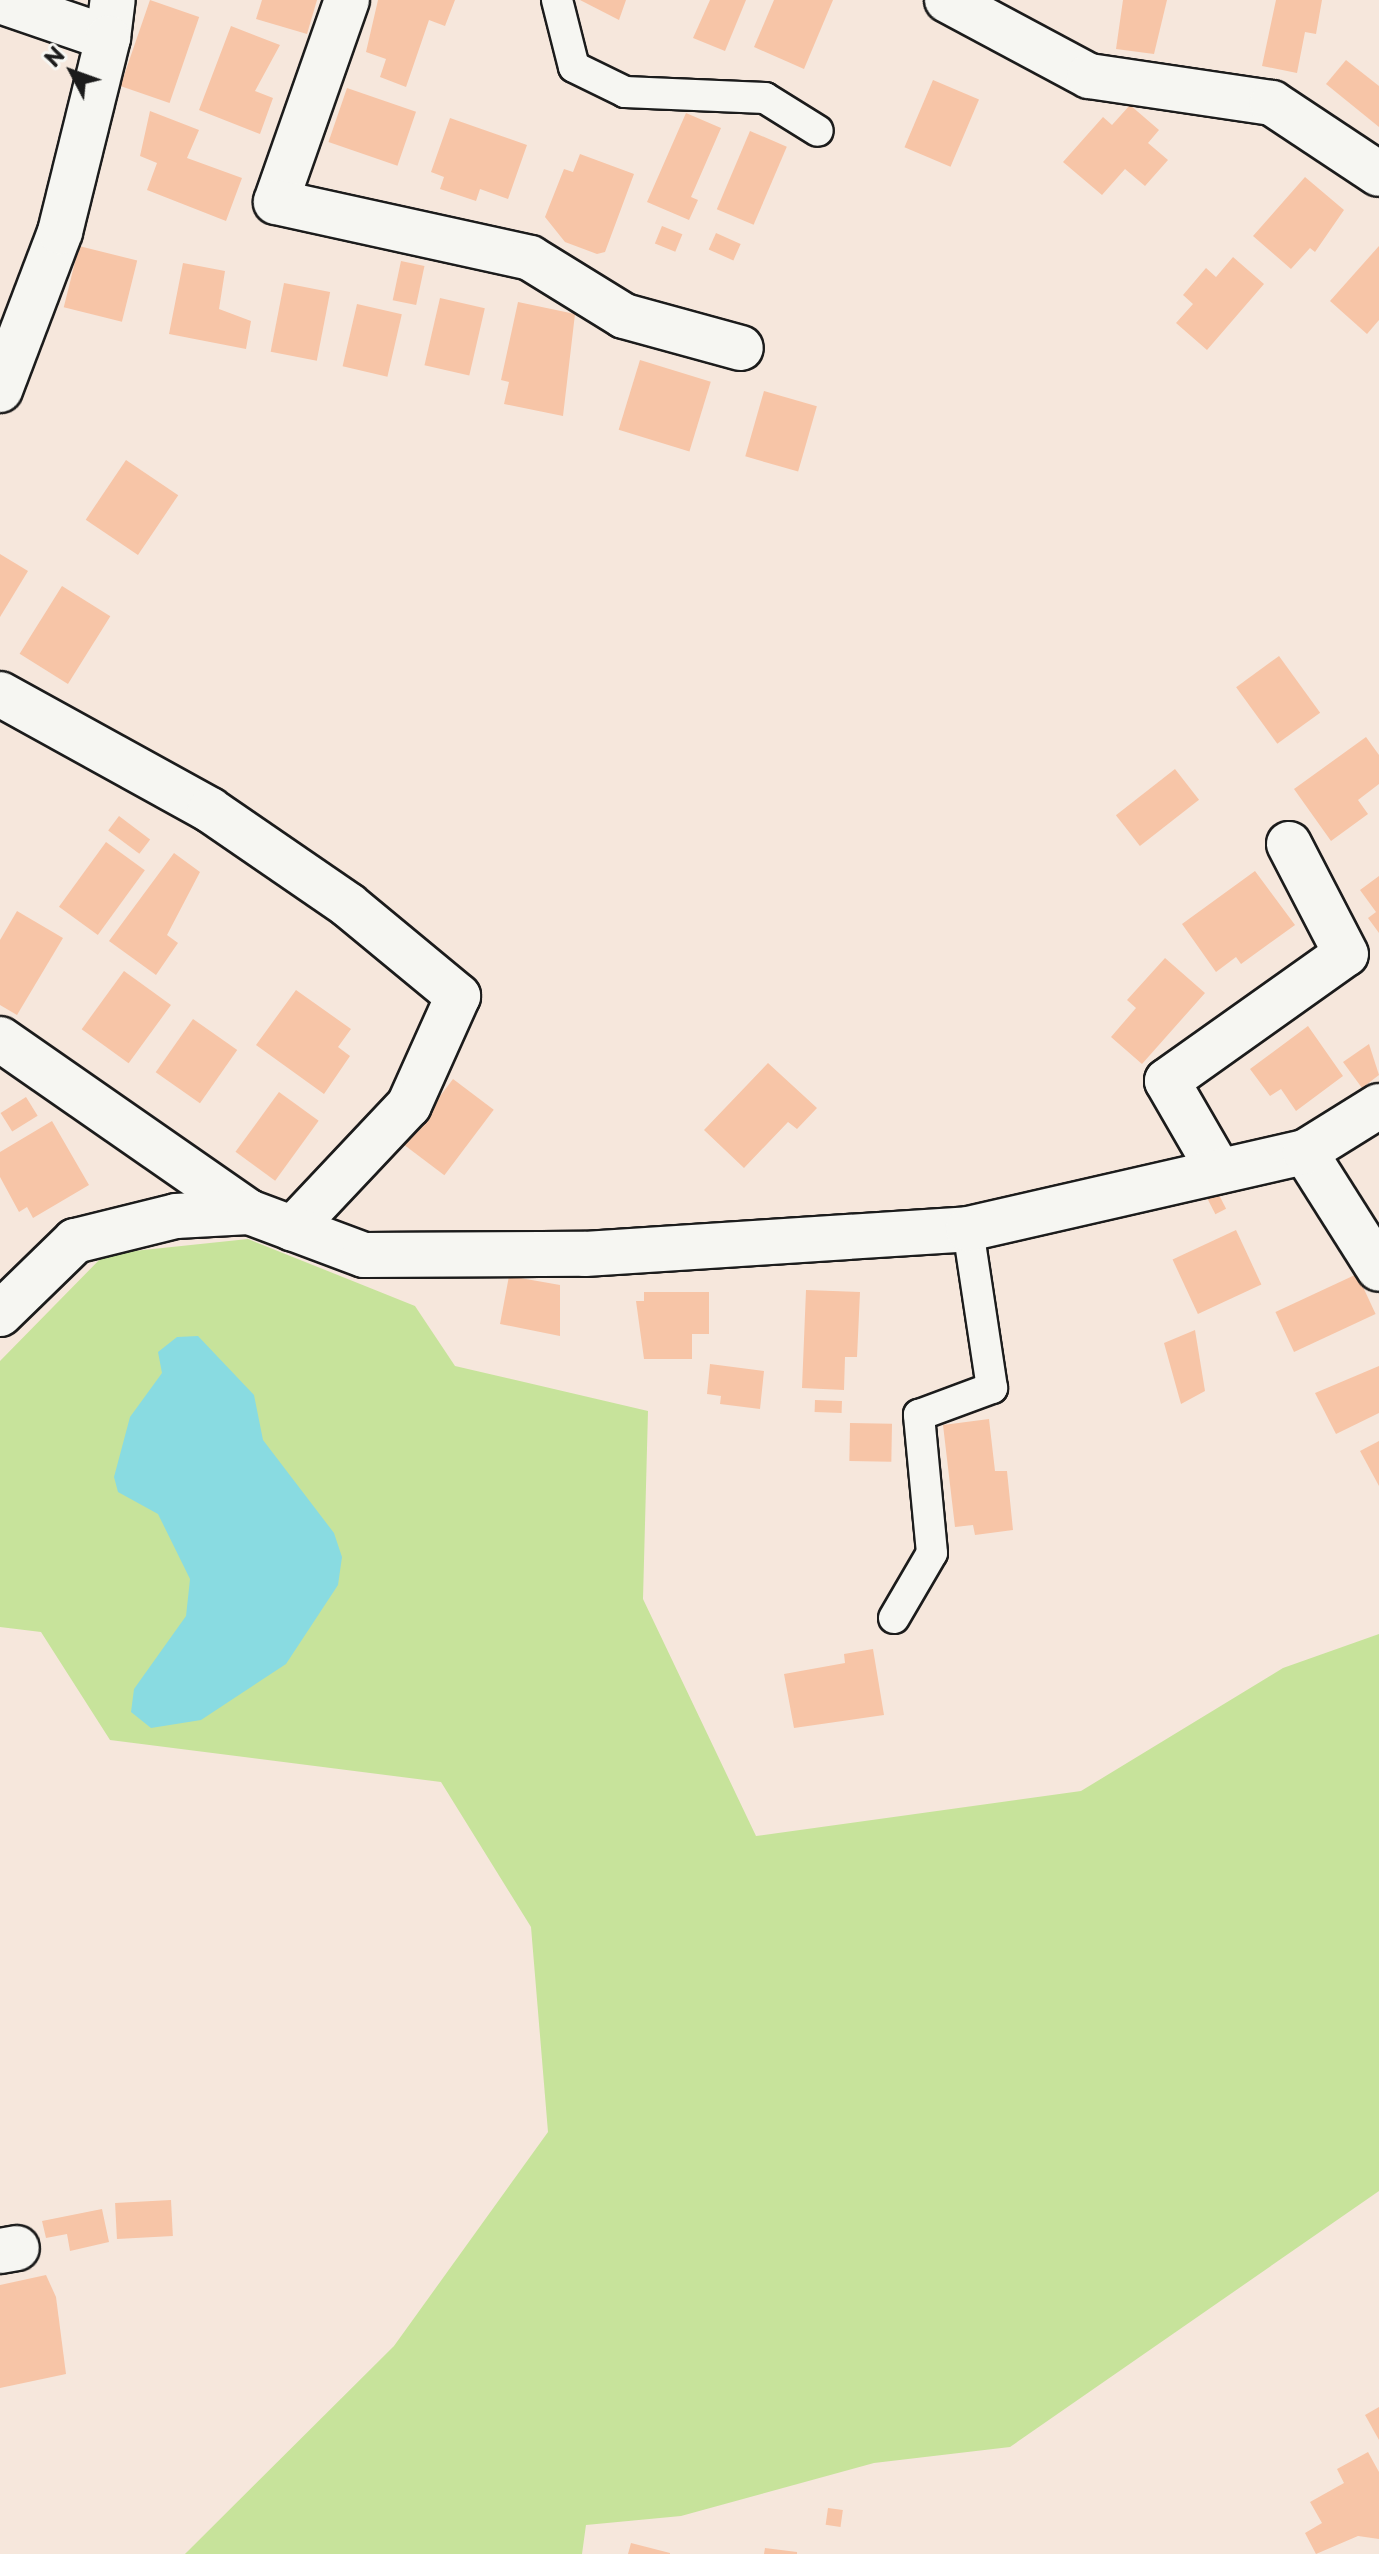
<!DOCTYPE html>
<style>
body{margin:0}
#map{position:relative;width:1379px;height:2554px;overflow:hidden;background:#f6e7dc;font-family:"Playpen Sans",sans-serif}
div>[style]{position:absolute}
.green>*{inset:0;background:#c7e39b}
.water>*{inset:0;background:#89dbe1}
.building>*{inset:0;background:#f7c5a7;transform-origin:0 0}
.roads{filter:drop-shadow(2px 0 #1c1c1c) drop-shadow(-2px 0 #1c1c1c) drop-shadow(0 2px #1c1c1c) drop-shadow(0 -2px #1c1c1c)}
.lane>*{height:30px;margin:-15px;padding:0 15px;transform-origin:15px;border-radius:15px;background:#f6f6f2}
.street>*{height:44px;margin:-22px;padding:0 22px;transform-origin:22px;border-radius:22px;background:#f6f6f2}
span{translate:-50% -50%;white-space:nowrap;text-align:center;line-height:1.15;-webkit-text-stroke:6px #f6f6f2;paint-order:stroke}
.north{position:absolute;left:32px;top:32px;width:80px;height:80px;-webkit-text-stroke:6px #f6f6f2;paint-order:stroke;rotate:311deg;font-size:22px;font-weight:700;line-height:32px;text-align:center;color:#1c1c1c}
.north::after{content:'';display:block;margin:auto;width:28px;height:36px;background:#1c1c1c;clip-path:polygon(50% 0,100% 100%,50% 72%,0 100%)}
</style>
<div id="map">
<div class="green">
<div style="clip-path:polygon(248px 1239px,415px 1306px,455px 1366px,648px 1411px,643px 1599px,756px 1836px,1081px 1791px,1283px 1668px,1379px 1634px,1379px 2191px,1010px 2447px,874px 2463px,681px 2516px,586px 2525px,582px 2554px,185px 2554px,394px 2346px,548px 2132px,531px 1927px,441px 1782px,110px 1740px,41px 1632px,0 1627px,0 1361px,105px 1254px)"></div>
</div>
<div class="water">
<div style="clip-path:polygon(198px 1336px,254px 1395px,263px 1440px,334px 1533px,342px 1557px,338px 1585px,286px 1664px,201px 1720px,151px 1728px,131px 1712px,134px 1689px,186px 1616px,190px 1579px,158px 1514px,118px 1492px,114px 1477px,130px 1417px,162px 1373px,158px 1352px,177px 1337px)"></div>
</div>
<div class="building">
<div style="left:150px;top:0;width:52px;height:91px;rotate:19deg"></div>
<div style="clip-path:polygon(262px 0,317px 0,307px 34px,256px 19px)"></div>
<div style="clip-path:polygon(378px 0,455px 0,445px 26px,429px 20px,406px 87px,380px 77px,386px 59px,366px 52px)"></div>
<div style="clip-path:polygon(580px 0,626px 0,619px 20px)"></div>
<div style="clip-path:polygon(710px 0,746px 0,725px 51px,693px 38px)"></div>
<div style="clip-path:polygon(774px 0,833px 0,804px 69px,754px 47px)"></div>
<div style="clip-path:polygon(1123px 0,1167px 0,1154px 54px,1116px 49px)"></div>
<div style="clip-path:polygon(1276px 0,1322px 0,1316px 34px,1305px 32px,1297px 73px,1262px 66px)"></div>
<div style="clip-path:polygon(231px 26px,280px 45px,255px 91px,273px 98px,260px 134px,199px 110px)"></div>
<div style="clip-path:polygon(1346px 60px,1379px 86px,1379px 127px,1326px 84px)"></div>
<div style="left:933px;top:80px;width:50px;height:73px;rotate:23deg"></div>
<div style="left:347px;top:88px;width:73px;height:57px;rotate:19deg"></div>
<div style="clip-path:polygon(1130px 105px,1159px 130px,1148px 143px,1168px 160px,1145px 186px,1125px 169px,1102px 195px,1063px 162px,1103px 117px,1112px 125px)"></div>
<div style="clip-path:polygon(150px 111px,199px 130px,187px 158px,242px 178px,226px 221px,147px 190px,157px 163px,140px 156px)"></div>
<div style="clip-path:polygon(686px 113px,721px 128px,691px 197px,698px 200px,689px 220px,647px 202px)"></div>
<div style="clip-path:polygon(450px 118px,527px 145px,508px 199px,480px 189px,476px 201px,440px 189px,444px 177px,431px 172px)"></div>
<div style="left:750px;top:131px;width:40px;height:85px;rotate:23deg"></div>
<div style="clip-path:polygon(580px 154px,634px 174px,605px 252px,597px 254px,565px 242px,545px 217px,564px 169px,573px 172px)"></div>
<div style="clip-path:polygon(1305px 177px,1344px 210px,1315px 252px,1310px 248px,1291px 269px,1253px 236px)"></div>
<div style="left:662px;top:226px;width:22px;height:19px;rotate:22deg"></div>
<div style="left:716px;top:233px;width:27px;height:18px;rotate:24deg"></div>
<div style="left:79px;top:246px;width:60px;height:63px;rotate:14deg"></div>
<div style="clip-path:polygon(1379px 246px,1379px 320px,1367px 334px,1330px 301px)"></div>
<div style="clip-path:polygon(1233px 257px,1264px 284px,1207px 350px,1176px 323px,1193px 304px,1183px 295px,1206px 268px,1216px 277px)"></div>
<div style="left:401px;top:261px;width:24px;height:40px;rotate:12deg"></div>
<div style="clip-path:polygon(183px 263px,225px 271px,219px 309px,251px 321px,246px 349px,169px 334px)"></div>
<div style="left:284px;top:283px;width:47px;height:70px;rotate:11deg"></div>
<div style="left:440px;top:298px;width:46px;height:69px;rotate:13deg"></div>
<div style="clip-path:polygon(518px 302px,575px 314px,563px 416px,504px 404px,509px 382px,501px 380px)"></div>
<div style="left:357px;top:304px;width:46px;height:64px;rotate:13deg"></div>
<div style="left:640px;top:360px;width:74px;height:73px;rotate:17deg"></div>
<div style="left:764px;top:391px;width:55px;height:68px;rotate:16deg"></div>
<div style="left:126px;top:460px;width:63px;height:72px;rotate:34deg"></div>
<div style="clip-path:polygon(0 554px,28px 571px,0 617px)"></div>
<div style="left:62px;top:586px;width:57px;height:80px;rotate:32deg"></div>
<div style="left:1279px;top:656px;width:70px;height:53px;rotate:54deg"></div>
<div style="clip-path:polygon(1366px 737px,1379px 755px,1379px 784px,1358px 800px,1368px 814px,1331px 841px,1294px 789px)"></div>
<div style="left:1175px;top:769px;width:39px;height:75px;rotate:52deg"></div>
<div style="left:119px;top:816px;width:39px;height:18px;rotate:37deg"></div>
<div style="left:106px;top:842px;width:48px;height:80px;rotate:36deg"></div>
<div style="clip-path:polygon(174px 853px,200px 872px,167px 935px,178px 943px,156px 975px,109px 941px)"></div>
<div style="clip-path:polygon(1255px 871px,1295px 925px,1241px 964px,1236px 957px,1216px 972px,1182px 924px)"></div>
<div style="clip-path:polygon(1379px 876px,1379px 933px,1368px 918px,1376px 912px,1360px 890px)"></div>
<div style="clip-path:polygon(17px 911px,63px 938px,17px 1015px,0 1005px,0 940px)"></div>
<div style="clip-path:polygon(1165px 958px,1205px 993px,1142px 1064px,1111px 1037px,1136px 1008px,1127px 1000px)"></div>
<div style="left:124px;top:971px;width:58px;height:72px;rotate:36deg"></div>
<div style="clip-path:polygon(296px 990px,351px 1029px,338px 1047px,350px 1056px,324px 1094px,256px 1045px)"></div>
<div style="left:193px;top:1019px;width:54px;height:65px;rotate:35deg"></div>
<div style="clip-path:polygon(1308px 1026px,1343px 1076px,1296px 1111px,1281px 1089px,1270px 1096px,1250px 1069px)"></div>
<div style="clip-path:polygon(1369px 1044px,1379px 1075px,1362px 1088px,1343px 1062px)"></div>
<div style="clip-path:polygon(768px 1063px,817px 1108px,797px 1129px,788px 1122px,744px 1168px,704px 1130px)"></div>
<div style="left:453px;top:1079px;width:51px;height:82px;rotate:37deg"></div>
<div style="left:279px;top:1092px;width:49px;height:74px;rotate:36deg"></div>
<div style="left:26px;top:1097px;width:22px;height:30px;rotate:58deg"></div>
<div style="clip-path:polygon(52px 1121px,89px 1185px,33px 1218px,27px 1207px,19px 1212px,0 1177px,0 1152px)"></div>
<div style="left:1217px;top:1191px;width:20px;height:12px;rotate:63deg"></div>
<div style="left:1236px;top:1230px;width:60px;height:70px;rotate:65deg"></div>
<div style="left:1357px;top:1274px;width:44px;height:90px;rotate:65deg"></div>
<div style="clip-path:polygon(509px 1276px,560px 1285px,560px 1336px,500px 1324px)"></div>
<div style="clip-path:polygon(806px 1290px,860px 1292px,857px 1357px,845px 1357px,844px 1390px,802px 1388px)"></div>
<div style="clip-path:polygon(644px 1292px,709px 1292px,709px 1334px,692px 1334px,692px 1359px,644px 1359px,636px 1301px,644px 1301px)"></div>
<div style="clip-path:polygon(1195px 1330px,1205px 1391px,1181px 1404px,1164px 1343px)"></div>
<div style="clip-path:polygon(710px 1364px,764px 1371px,760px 1409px,720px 1404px,721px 1396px,707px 1394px)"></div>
<div style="clip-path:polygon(1379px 1366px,1379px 1413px,1336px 1434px,1315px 1393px)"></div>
<div style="left:815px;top:1400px;width:27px;height:12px;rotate:2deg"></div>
<div style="clip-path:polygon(989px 1419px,995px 1471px,1007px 1471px,1013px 1530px,975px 1535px,973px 1525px,955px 1527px,943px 1425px)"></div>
<div style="left:850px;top:1423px;width:42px;height:38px;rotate:1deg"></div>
<div style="clip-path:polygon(1379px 1441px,1379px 1486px,1360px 1451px)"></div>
<div style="clip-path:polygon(873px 1649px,884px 1715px,794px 1728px,784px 1674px,845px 1663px,844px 1654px)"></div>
<div style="left:171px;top:2200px;width:36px;height:56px;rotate:87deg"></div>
<div style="clip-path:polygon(102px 2209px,109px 2242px,70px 2251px,67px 2234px,46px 2238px,42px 2221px)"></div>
<div style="clip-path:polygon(46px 2275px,56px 2297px,66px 2374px,0 2388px,0 2285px)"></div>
<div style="clip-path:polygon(1379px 2407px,1379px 2440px,1365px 2415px)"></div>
<div style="clip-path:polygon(1368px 2452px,1379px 2472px,1379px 2539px,1358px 2536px,1316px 2554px,1305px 2533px,1322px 2523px,1310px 2502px,1344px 2483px,1337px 2469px)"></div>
<div style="left:828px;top:2508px;width:15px;height:17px;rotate:8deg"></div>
<div style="clip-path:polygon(631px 2543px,670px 2553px,670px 2554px,628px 2554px)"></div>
<div style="clip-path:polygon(765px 2548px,797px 2552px,797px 2554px,764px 2554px)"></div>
</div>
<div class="roads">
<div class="lane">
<div style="left:557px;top:0;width:69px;rotate:75.8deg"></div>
<div style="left:574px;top:67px;width:57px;rotate:26.1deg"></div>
<div style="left:625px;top:92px;width:140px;rotate:2.5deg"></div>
<div style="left:765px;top:98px;width:62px;rotate:31.9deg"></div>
<div style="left:894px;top:1618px;width:75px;rotate:-59.7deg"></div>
<div style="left:932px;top:1553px;width:139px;rotate:-95.4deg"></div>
<div style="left:919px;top:1415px;width:78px;rotate:-20.3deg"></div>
<div style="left:992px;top:1388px;width:161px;rotate:-98.6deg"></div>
</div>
<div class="street">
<div style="left:347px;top:0;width:214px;rotate:109.4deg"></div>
<div style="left:276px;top:202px;width:260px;rotate:12.4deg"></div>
<div style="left:530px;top:258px;width:110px;rotate:31.7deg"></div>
<div style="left:624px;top:316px;width:121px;rotate:15.3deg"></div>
<div style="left:947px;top:0;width:161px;rotate:28.2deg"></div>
<div style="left:1089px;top:76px;width:185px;rotate:8.4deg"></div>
<div style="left:1272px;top:103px;width:128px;rotate:33.6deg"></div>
<div style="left:0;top:1px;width:114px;rotate:18.9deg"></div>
<div style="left:108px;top:38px;width:38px;rotate:-83deg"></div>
<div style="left:0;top:390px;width:169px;rotate:-69.2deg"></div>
<div style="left:60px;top:232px;width:200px;rotate:-76.1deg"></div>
<div style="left:0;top:694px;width:240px;rotate:28.9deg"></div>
<div style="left:210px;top:810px;width:168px;rotate:34.5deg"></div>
<div style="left:348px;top:905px;width:143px;rotate:39.6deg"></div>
<div style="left:458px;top:996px;width:120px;rotate:114.2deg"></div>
<div style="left:409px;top:1105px;width:170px;rotate:133.3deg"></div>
<div style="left:0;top:1039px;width:303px;rotate:34.8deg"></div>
<div style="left:1305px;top:1152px;width:138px;rotate:57.7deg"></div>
<div style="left:1219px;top:1171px;width:104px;rotate:-120deg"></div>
<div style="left:1167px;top:1081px;width:219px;rotate:-35.4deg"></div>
<div style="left:1346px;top:954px;width:124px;rotate:-117.4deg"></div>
<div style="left:0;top:1314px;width:105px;rotate:-44.2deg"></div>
<div style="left:75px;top:1241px;width:104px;rotate:-13.9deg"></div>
<div style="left:176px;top:1216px;width:73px;rotate:-3.1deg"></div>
<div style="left:249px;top:1212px;width:123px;rotate:20.5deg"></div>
<div style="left:364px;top:1255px;width:221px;rotate:-0.3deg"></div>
<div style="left:585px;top:1254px;width:384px;rotate:-3.7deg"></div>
<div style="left:968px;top:1229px;width:346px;rotate:-12.9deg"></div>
<div style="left:1305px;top:1152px;width:87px;rotate:-31.9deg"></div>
<div style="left:0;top:2251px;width:17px;rotate:-10deg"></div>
</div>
</div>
<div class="north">N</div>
</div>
